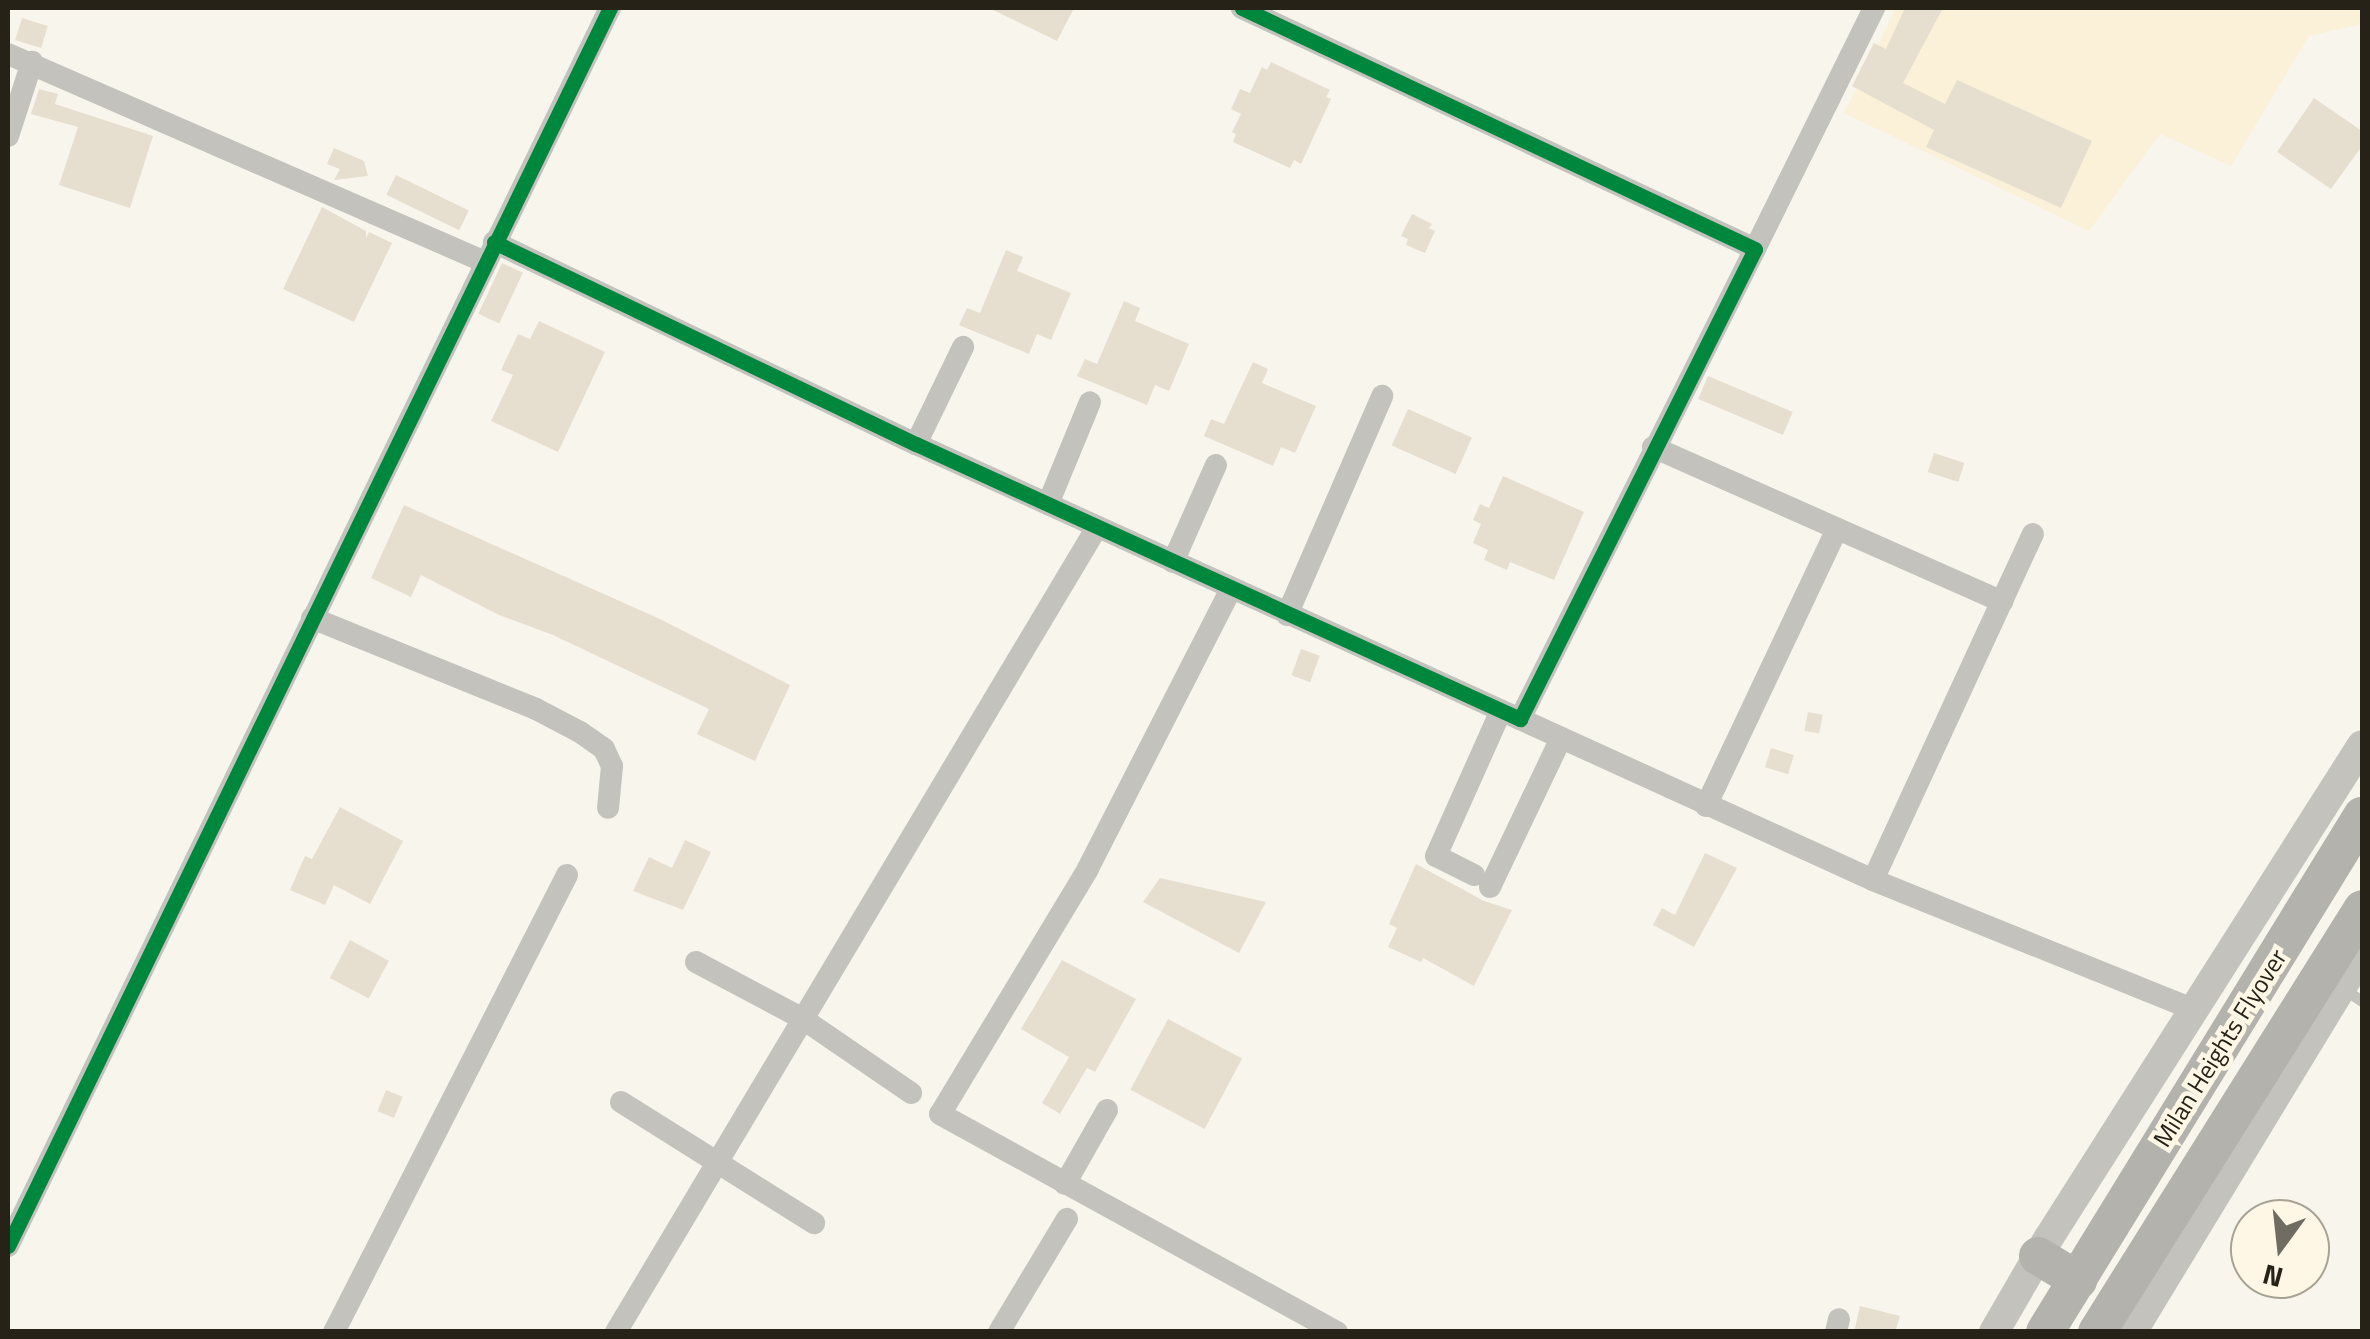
<!DOCTYPE html>
<style>
body{margin:0}
#map{position:relative;width:2370px;height:1339px;overflow:hidden;background:#f8f5ec;font-family:"Titillium Web",sans-serif}
div>[style]{position:absolute}
.built>*{inset:0;background:#fbf1d9}
.building>*{inset:0;background:#e6dfcf;transform-origin:0 0}
.service>*{height:11px;margin:-5.5px;padding:0 5.5px;transform-origin:5.5px;border-radius:5.5px;background:#c3c2bd}
.minor>*{height:22px;margin:-11px;padding:0 11px;transform-origin:11px;border-radius:11px;background:#c3c2bd}
.tertiary>*{height:30px;margin:-15px;padding:0 15px;transform-origin:15px;border-radius:15px;background:#c3c2bd}
.trunk>*{height:38px;margin:-19px;padding:0 19px;transform-origin:19px;border-radius:19px;background:#b4b2ac}
.cycleway>*{height:15px;margin:-7.5px;padding:0 7.5px;transform-origin:7.5px;border-radius:7.5px;background:#00873e}
span{translate:-50% -50%;white-space:nowrap;text-align:center;line-height:1.15;-webkit-text-stroke:9px #fef7e6;paint-order:stroke}
.street-label{font-size:25px;color:#262218}
.frame{position:absolute;inset:0;border:10px solid #262218;pointer-events:none}
.north{position:absolute;left:2230px;top:1199px;width:100px;height:100px;box-sizing:border-box;background:#fef7e6;border:2px solid #a8a294;border-radius:50%;rotate:195deg;font-size:28px;font-weight:700;line-height:40px;text-align:center;color:#262218}
.north::after{content:'';display:block;margin:auto;width:35px;height:45px;background:#706c62;clip-path:polygon(50% 0,100% 100%,50% 72%,0 100%)}
</style>
<div id="map">
<div class="built">
<div style="clip-path:polygon(1896px 8px,2362px 8px,2362px 24px,2309px 36px,2231px 166px,2160px 134px,2089px 231px,1844px 113px)"></div>
</div>
<div class="building">
<div style="clip-path:polygon(989px 8px,1074px 8px,1057px 41px)"></div>
<div style="clip-path:polygon(1905px 8px,1943px 8px,1903px 83px,1945px 104px,1957px 80px,2092px 141px,2061px 208px,1926px 147px,1934px 130px,1852px 86px,1874px 43px,1886px 49px)"></div>
<div style="left:22px;top:18px;width:27px;height:23px;rotate:17deg"></div>
<div style="clip-path:polygon(1271px 62px,1330px 90px,1326px 97px,1331px 99px,1301px 164px,1294px 160px,1290px 168px,1233px 142px,1236px 134px,1232px 132px,1241px 114px,1231px 109px,1240px 89px,1250px 93px,1262px 67px,1267px 70px)"></div>
<div style="clip-path:polygon(39px 89px,58px 94px,55px 104px,153px 136px,130px 208px,59px 185px,78px 127px,31px 114px)"></div>
<div style="clip-path:polygon(2314px 98px,2362px 131px,2362px 146px,2331px 189px,2277px 152px)"></div>
<div style="clip-path:polygon(334px 148px,364px 161px,368px 176px,334px 180px,340px 169px,327px 164px)"></div>
<div style="left:396px;top:175px;width:81px;height:22px;rotate:26deg"></div>
<div style="clip-path:polygon(322px 207px,366px 231px,366px 238px,369px 232px,392px 243px,354px 322px,283px 289px)"></div>
<div style="clip-path:polygon(1412px 214px,1432px 224px,1429px 228px,1435px 231px,1425px 253px,1406px 245px,1408px 239px,1401px 236px)"></div>
<div style="clip-path:polygon(1006px 250px,1023px 257px,1017px 271px,1071px 293px,1051px 340px,1037px 334px,1029px 354px,959px 325px,967px 308px,980px 313px)"></div>
<div style="left:502px;top:263px;width:23px;height:56px;rotate:25deg"></div>
<div style="clip-path:polygon(1124px 301px,1140px 308px,1135px 321px,1189px 344px,1169px 391px,1155px 385px,1147px 405px,1077px 376px,1085px 359px,1097px 364px)"></div>
<div style="clip-path:polygon(539px 321px,605px 352px,558px 452px,491px 421px,513px 375px,501px 370px,518px 334px,530px 339px)"></div>
<div style="clip-path:polygon(1253px 362px,1268px 369px,1262px 383px,1316px 406px,1295px 453px,1281px 447px,1273px 466px,1204px 436px,1211px 419px,1224px 424px)"></div>
<div style="left:1708px;top:376px;width:92px;height:25px;rotate:23deg"></div>
<div style="left:1408px;top:409px;width:70px;height:40px;rotate:24deg"></div>
<div style="left:1934px;top:453px;width:32px;height:20px;rotate:18deg"></div>
<div style="clip-path:polygon(1503px 476px,1584px 512px,1554px 580px,1510px 562px,1507px 570px,1484px 560px,1488px 550px,1473px 543px,1481px 524px,1473px 520px,1480px 504px,1489px 508px)"></div>
<div style="clip-path:polygon(404px 505px,660px 619px,790px 685px,755px 761px,697px 734px,709px 709px,553px 635px,499px 615px,421px 575px,411px 597px,371px 578px)"></div>
<div style="left:1301px;top:649px;width:20px;height:28px;rotate:20deg"></div>
<div style="left:1808px;top:712px;width:15px;height:19px;rotate:11deg"></div>
<div style="left:1771px;top:748px;width:24px;height:20px;rotate:17deg"></div>
<div style="clip-path:polygon(340px 807px,403px 841px,370px 904px,334px 885px,325px 905px,290px 890px,305px 856px,312px 859px)"></div>
<div style="clip-path:polygon(685px 840px,711px 852px,683px 910px,633px 891px,649px 857px,672px 868px)"></div>
<div style="clip-path:polygon(1705px 853px,1737px 868px,1694px 947px,1653px 925px,1662px 908px,1675px 915px)"></div>
<div style="clip-path:polygon(1416px 864px,1484px 901px,1512px 910px,1474px 986px,1423px 958px,1421px 962px,1388px 947px,1397px 928px,1389px 924px)"></div>
<div style="clip-path:polygon(1160px 878px,1266px 902px,1239px 953px,1143px 902px)"></div>
<div style="left:350px;top:940px;width:44px;height:43px;rotate:28deg"></div>
<div style="clip-path:polygon(1062px 960px,1136px 999px,1095px 1072px,1087px 1068px,1060px 1114px,1042px 1103px,1069px 1057px,1021px 1029px)"></div>
<div style="left:1168px;top:1019px;width:84px;height:80px;rotate:28deg"></div>
<div style="left:386px;top:1090px;width:18px;height:23px;rotate:22deg"></div>
<div style="clip-path:polygon(1860px 1306px,1900px 1316px,1895px 1332px,1854px 1332px)"></div>
</div>
<div class="service">
<div style="left:2342px;top:988px;width:24px;rotate:33deg"></div>
</div>
<div class="minor">
<div style="left:8px;top:54px;width:520px;rotate:23.56deg"></div>
<div style="left:8px;top:136px;width:78px;rotate:-72deg"></div>
<div style="left:494px;top:242px;width:468px;rotate:25.6deg"></div>
<div style="left:916px;top:444px;width:664px;rotate:24.48deg"></div>
<div style="left:1520px;top:719px;width:525px;rotate:-63.43deg"></div>
<div style="left:1755px;top:249px;width:567px;rotate:-154.84deg"></div>
<div style="left:1755px;top:249px;width:269px;rotate:-63.7deg"></div>
<div style="left:916px;top:444px;width:108px;rotate:-64.1deg"></div>
<div style="left:1653px;top:447px;width:382px;rotate:23.9deg"></div>
<div style="left:1048px;top:504px;width:110px;rotate:-67.6deg"></div>
<div style="left:1173px;top:562px;width:106px;rotate:-66.1deg"></div>
<div style="left:1231px;top:589px;width:314px;rotate:117.1deg"></div>
<div style="left:1088px;top:869px;width:286px;rotate:121.1deg"></div>
<div style="left:940px;top:1114px;width:453px;rotate:28.8deg"></div>
<div style="left:1287px;top:615px;width:239px;rotate:-66.5deg"></div>
<div style="left:312px;top:618px;width:242px;rotate:22.1deg"></div>
<div style="left:536px;top:709px;width:50px;rotate:27.6deg"></div>
<div style="left:580px;top:732px;width:29px;rotate:35deg"></div>
<div style="left:604px;top:749px;width:19px;rotate:65deg"></div>
<div style="left:612px;top:766px;width:42px;rotate:95.4deg"></div>
<div style="left:1520px;top:719px;width:388px;rotate:24.5deg"></div>
<div style="left:1873px;top:880px;width:345px;rotate:22deg"></div>
<div style="left:1706px;top:806px;width:306px;rotate:-64.7deg"></div>
<div style="left:1474px;top:875px;width:42px;rotate:-153.4deg"></div>
<div style="left:1436px;top:856px;width:159px;rotate:-65.9deg"></div>
<div style="left:1873px;top:880px;width:381px;rotate:-65.2deg"></div>
<div style="left:1490px;top:887px;width:165px;rotate:-64.5deg"></div>
<div style="left:696px;top:962px;width:121px;rotate:28deg"></div>
<div style="left:803px;top:1019px;width:131px;rotate:34.4deg"></div>
<div style="left:621px;top:1102px;width:228px;rotate:32.1deg"></div>
<div style="left:1065px;top:1184px;width:85px;rotate:-60.4deg"></div>
<div style="left:8px;top:1246px;width:1377px;rotate:-64.07deg"></div>
<div style="left:334px;top:1332px;width:513px;rotate:-62.99deg"></div>
<div style="left:616px;top:1332px;width:938px;rotate:-59.14deg"></div>
<div style="left:999px;top:1332px;width:132px;rotate:-59deg"></div>
<div style="left:1836px;top:1332px;width:13px;rotate:-77deg"></div>
</div>
<div class="tertiary">
<div style="left:1994px;top:1332px;width:108px;rotate:-59.9deg"></div>
<div style="left:2048px;top:1239px;width:585px;rotate:-57.56deg"></div>
<div style="left:2132px;top:1332px;width:443px;rotate:-58.7deg"></div>
</div>
<div class="trunk">
<div style="left:2038px;top:1256px;width:47px;rotate:31deg"></div>
<div style="left:2045px;top:1332px;width:606px;rotate:-58.44deg"></div>
<div style="left:2097px;top:1332px;width:499px;rotate:-57.9deg"></div>
</div>
<div class="cycleway">
<div style="left:494px;top:242px;width:468px;rotate:25.6deg"></div>
<div style="left:916px;top:444px;width:664px;rotate:24.48deg"></div>
<div style="left:1520px;top:719px;width:525px;rotate:-63.43deg"></div>
<div style="left:1755px;top:249px;width:567px;rotate:-154.84deg"></div>
<div style="left:8px;top:1246px;width:1377px;rotate:-64.07deg"></div>
</div>
<div class="street-label">
<span style="left:2220px;top:1048px;rotate:-58deg">Milan Heights Flyover</span>
</div>
<div class="frame"></div>
<div class="north">N</div>
</div>
